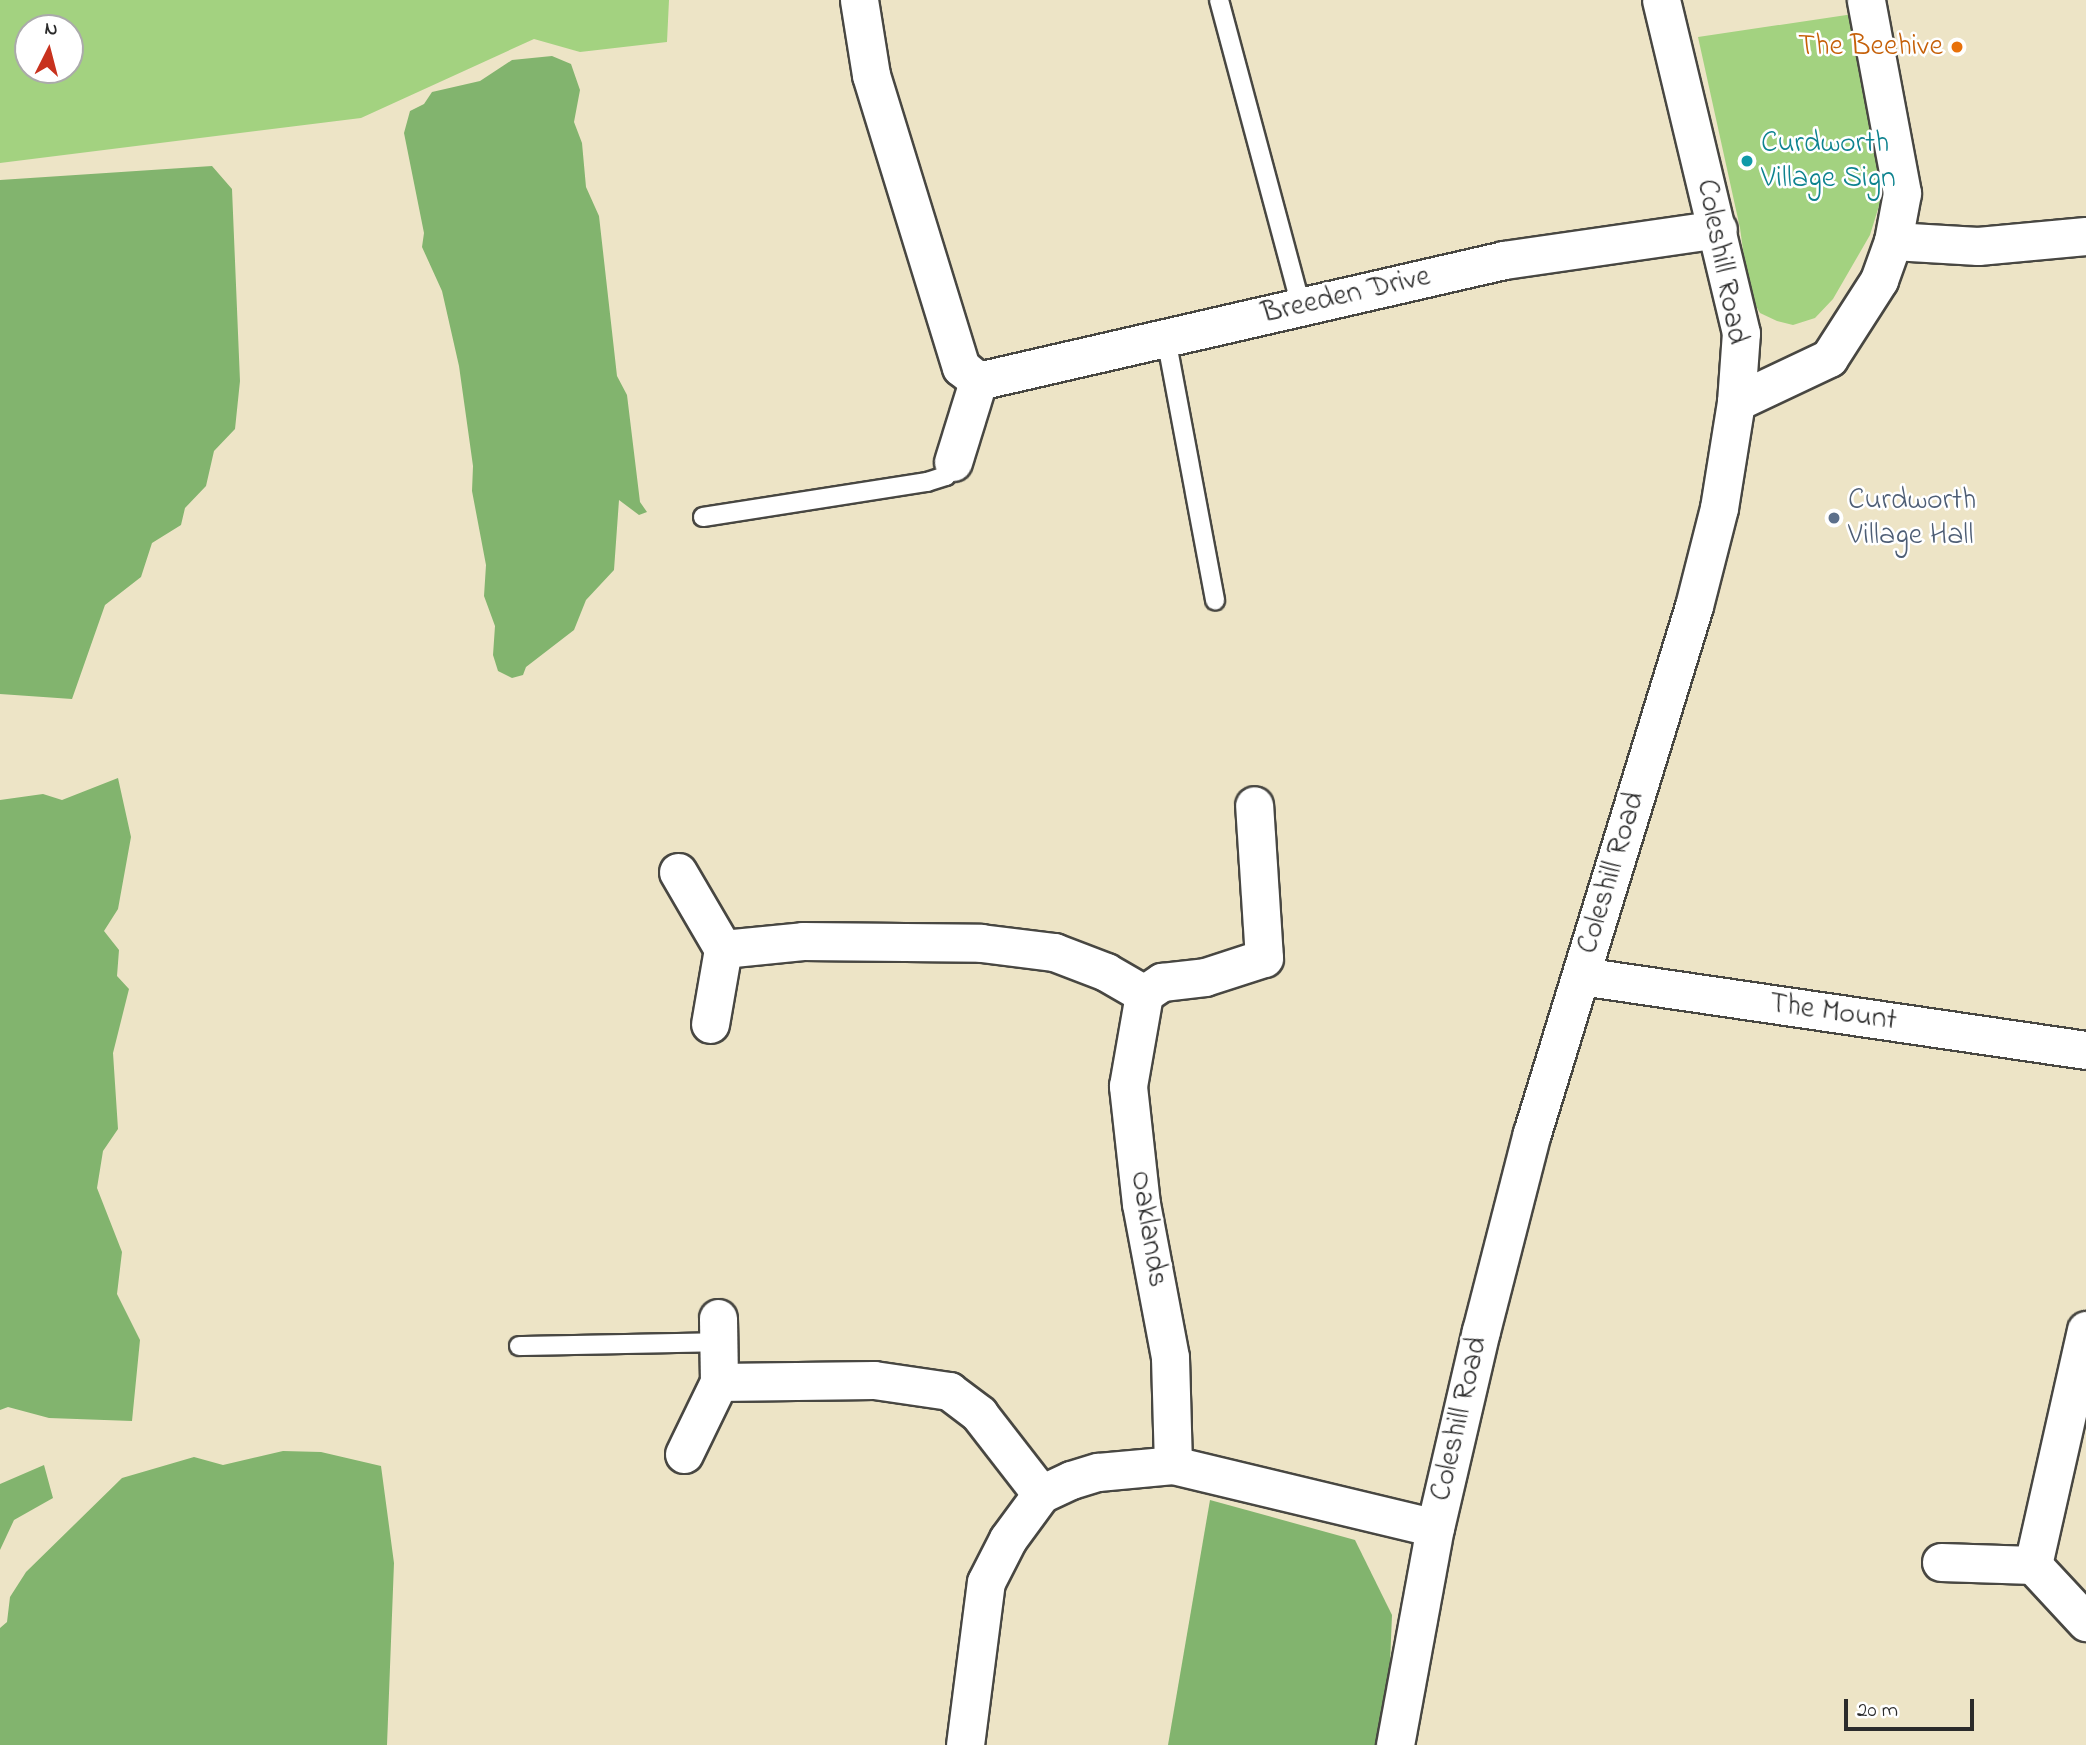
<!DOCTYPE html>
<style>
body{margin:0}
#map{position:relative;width:2086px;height:1745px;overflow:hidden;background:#ede4c6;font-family:"Indie Flower",sans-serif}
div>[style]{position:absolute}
.green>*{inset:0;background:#a3d280}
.forest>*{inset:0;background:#82b46e}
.roads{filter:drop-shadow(2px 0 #484742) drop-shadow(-2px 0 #484742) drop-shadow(0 2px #484742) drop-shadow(0 -2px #484742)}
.lane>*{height:18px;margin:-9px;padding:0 9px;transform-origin:9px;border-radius:9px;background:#fff}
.street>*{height:37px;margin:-18.5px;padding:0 18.5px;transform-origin:18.5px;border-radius:18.5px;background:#fff}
.dots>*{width:19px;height:19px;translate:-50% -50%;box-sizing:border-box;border:4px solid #fff;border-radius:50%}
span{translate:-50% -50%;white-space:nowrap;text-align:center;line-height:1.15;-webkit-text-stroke:5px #fff;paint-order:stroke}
.food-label{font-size:30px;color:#c56008}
.right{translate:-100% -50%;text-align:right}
.culture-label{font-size:30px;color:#0d838f}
.left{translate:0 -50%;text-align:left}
.street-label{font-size:30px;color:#2b2b2b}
.service-label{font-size:30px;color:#4e5e75}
.north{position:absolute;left:14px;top:14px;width:70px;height:70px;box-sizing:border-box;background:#fff;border:2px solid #aaa;border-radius:50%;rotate:6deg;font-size:19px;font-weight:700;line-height:28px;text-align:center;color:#2b2b2b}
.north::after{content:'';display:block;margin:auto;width:24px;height:32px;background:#c8321e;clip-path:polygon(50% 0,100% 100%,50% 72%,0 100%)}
.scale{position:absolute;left:1844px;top:1699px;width:130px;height:32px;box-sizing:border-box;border:4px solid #2b2b2b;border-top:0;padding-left:9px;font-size:21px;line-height:24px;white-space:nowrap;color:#2b2b2b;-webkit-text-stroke:5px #fff;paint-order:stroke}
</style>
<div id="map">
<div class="green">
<div style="clip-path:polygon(evenodd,0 0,669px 0,667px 42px,580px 52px,534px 39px,361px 118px,0 163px,0 0,70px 28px,70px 70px,28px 70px,28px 28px,70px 28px)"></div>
<div style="clip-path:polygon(1860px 13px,1886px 183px,1870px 235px,1833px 299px,1815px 318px,1793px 325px,1777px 321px,1760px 313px,1749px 294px,1740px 228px,1698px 37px)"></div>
</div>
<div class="forest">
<div style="clip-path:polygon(552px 56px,571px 64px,580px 90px,574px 122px,582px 143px,586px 187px,599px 216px,617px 376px,627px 395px,640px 502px,647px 512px,639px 515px,619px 500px,614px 570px,586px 600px,574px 630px,526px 667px,523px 675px,512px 678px,498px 671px,493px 655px,495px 626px,484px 596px,486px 565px,472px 491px,473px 466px,459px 366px,442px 291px,422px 247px,424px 233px,404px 133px,410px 111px,424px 104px,432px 92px,480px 81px,512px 60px)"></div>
<div style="clip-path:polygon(212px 166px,232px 189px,240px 381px,235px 429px,214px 451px,206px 486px,185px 508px,181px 525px,152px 543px,141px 577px,105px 605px,72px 699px,0 694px,0 180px)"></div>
<div style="clip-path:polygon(118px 778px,131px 837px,118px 909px,104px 931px,119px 950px,117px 976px,129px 989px,113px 1053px,118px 1129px,103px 1151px,97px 1188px,122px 1252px,117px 1294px,140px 1340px,132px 1421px,49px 1418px,8px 1407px,0 1410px,0 800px,43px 794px,62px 800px)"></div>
<div style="clip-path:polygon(283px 1451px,321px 1452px,381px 1466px,394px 1563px,387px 1745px,0 1745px,0 1628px,7px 1622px,10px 1597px,26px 1572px,122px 1478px,194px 1457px,223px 1465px)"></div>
<div style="clip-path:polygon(44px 1465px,53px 1498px,14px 1520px,0 1550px,0 1484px)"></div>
<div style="clip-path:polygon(1210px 1500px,1355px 1540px,1392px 1615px,1389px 1687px,1376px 1745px,1168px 1745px)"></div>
</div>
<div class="roads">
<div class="lane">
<div style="left:1219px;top:0;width:316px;rotate:75deg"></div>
<div style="left:1166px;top:338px;width:267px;rotate:79.4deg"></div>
<div style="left:703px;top:517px;width:227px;rotate:-8.9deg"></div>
<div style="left:927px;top:482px;width:20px;rotate:-18deg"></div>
<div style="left:946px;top:476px;width:16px;rotate:-63deg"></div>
<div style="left:519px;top:1346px;width:200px;rotate:-1.1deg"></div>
</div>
<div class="street">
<div style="left:859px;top:0;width:76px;rotate:80.9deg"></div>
<div style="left:871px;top:75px;width:306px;rotate:72.9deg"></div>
<div style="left:961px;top:367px;width:22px;rotate:39deg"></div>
<div style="left:978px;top:381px;width:540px;rotate:-12.95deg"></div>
<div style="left:1504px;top:260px;width:216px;rotate:-8.2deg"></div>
<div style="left:1893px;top:241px;width:85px;rotate:3.4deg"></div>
<div style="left:1978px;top:246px;width:108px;rotate:-5.3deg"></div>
<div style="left:1736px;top:402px;width:103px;rotate:-25.3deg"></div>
<div style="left:1829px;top:358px;width:93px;rotate:-57.3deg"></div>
<div style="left:1879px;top:280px;width:41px;rotate:-70.3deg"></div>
<div style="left:1893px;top:241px;width:49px;rotate:-79.4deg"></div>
<div style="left:1902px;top:193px;width:196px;rotate:-100.6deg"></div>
<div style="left:953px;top:462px;width:85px;rotate:-72.8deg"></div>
<div style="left:678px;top:872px;width:89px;rotate:59.7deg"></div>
<div style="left:723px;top:949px;width:76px;rotate:99.8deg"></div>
<div style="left:723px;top:949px;width:80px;rotate:-5.7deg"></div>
<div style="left:803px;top:941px;width:178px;rotate:0.6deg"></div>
<div style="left:981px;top:943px;width:74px;rotate:7deg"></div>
<div style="left:1054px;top:952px;width:56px;rotate:21deg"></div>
<div style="left:1106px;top:972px;width:44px;rotate:30.1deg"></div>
<div style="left:1581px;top:976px;width:510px;rotate:8.34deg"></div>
<div style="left:719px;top:1382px;width:155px;rotate:-0.7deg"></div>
<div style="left:874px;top:1380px;width:76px;rotate:8.3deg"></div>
<div style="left:949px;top:1391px;width:38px;rotate:37deg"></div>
<div style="left:979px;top:1414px;width:101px;rotate:52.2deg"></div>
<div style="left:684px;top:1454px;width:80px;rotate:-64.1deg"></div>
<div style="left:719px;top:1382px;width:64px;rotate:-90.9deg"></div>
<div style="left:1173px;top:1465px;width:108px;rotate:-91.6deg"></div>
<div style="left:1170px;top:1357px;width:156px;rotate:-100.7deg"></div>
<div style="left:1141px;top:1204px;width:119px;rotate:-96.3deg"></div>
<div style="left:1128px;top:1086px;width:93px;rotate:-80.1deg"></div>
<div style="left:1144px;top:994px;width:22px;rotate:-34deg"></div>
<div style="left:1162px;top:982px;width:43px;rotate:-6.6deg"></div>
<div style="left:1205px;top:977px;width:62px;rotate:-17.9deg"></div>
<div style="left:1264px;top:958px;width:153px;rotate:-93.7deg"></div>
<div style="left:1941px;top:1562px;width:92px;rotate:1.9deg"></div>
<div style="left:2033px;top:1565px;width:78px;rotate:47.1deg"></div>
<div style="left:2033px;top:1565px;width:241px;rotate:-77.3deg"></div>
<div style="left:965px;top:1745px;width:164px;rotate:-82.7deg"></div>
<div style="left:986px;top:1582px;width:48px;rotate:-62.9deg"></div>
<div style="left:1008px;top:1539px;width:56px;rotate:-53.7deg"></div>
<div style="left:1041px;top:1494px;width:33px;rotate:-25deg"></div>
<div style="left:1071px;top:1480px;width:28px;rotate:-17deg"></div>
<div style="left:1098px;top:1472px;width:75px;rotate:-5.3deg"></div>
<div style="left:1173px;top:1465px;width:269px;rotate:13.5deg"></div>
<div style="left:1395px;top:1745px;width:221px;rotate:-79.6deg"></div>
<div style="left:1435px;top:1528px;width:202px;rotate:-76.9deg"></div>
<div style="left:1481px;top:1331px;width:204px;rotate:-75.6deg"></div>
<div style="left:1532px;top:1133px;width:551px;rotate:-72.91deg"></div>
<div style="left:1694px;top:606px;width:101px;rotate:-75.7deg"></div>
<div style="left:1719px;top:508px;width:107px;rotate:-80.9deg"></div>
<div style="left:1736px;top:402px;width:69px;rotate:-85.9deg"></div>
<div style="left:1741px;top:333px;width:342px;rotate:-103.5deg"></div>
</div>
</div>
<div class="dots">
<div style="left:1957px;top:47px;background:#e8710a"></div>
<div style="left:1747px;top:161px;background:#0f9aa8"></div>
<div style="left:1834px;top:518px;background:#5c6f8a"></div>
</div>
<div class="food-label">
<span class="right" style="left:1943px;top:47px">The Beehive</span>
</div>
<div class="culture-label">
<span class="left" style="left:1761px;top:161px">Curdworth<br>Village Sign</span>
</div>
<div class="street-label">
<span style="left:1721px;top:262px;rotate:79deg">Coleshill Road</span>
<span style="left:1346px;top:296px;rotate:-13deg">Breeden Drive</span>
<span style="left:1612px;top:873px;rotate:-73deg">Coleshill Road</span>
<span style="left:1833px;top:1013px;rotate:8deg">The Mount</span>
<span style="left:1148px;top:1229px;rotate:81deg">Oaklands</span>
<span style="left:1460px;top:1419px;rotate:-77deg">Coleshill Road</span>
</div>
<div class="service-label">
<span class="left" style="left:1848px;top:518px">Curdworth<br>Village Hall</span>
</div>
<div class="north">N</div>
<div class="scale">20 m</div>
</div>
